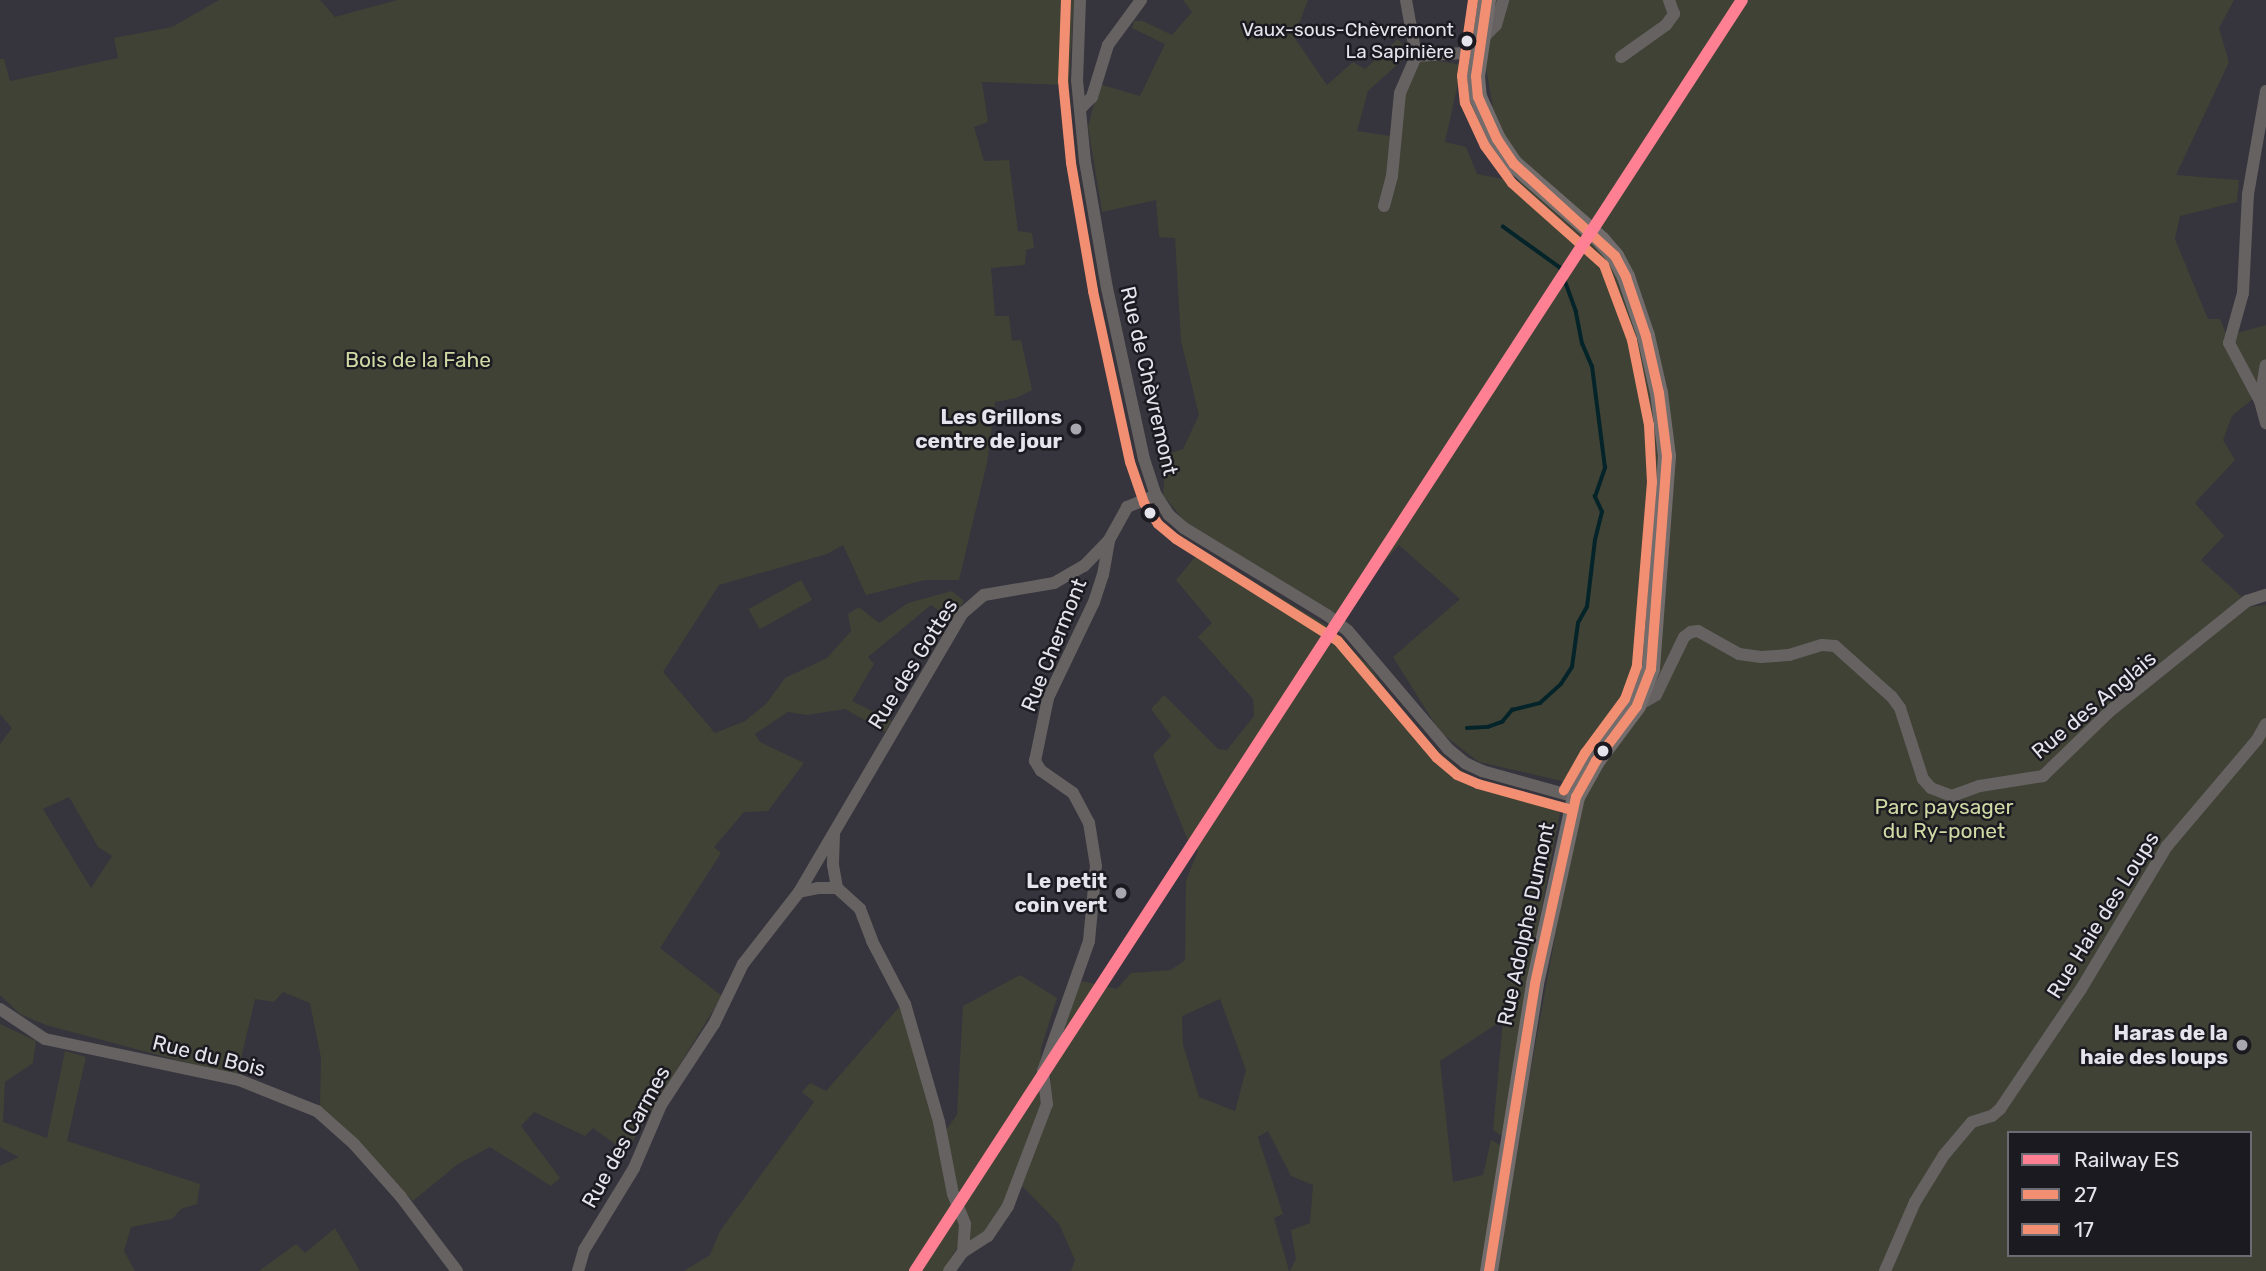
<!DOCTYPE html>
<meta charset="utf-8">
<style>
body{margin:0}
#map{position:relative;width:2266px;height:1271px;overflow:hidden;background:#36343c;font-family:Rubik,sans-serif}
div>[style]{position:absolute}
.green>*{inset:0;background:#404236;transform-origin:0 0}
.stream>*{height:3.5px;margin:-1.75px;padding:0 1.75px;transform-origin:1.75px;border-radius:1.75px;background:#052429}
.minor>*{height:12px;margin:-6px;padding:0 6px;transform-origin:6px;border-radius:6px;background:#666262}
.secondary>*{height:18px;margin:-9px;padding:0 9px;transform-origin:9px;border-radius:9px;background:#726c6c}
.bus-1>*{height:10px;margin:-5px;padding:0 5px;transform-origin:5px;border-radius:5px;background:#f28f72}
.bus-2>*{height:10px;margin:-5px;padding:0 5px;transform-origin:5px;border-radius:5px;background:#f28f72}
.rail-1>*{height:12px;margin:-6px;padding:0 6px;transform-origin:6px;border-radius:6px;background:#ff8092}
.dots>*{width:19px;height:19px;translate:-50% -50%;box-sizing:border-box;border:4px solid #1b1a20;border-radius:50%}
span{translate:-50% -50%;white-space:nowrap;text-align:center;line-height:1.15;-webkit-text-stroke:5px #1b1a20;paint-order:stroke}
.bus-label{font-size:19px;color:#e5e3ec}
.right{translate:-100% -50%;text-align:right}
.park-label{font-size:21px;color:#cfd9a4}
.street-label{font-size:21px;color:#e5e3ec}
.poi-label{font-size:21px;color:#e5e3ec;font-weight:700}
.legend{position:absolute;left:2007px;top:1131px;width:245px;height:126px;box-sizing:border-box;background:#1b1a20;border:2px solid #6c6a72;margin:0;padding:9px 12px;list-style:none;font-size:21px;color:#e5e3ec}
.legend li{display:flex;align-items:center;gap:14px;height:35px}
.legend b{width:35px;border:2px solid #6c6a72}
</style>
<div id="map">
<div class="green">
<div style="clip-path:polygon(evenodd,219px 0,320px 0,335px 17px,397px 0,1074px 0,1069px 85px,982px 82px,988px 122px,974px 127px,984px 161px,1009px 160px,1018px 231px,1032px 233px,1034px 248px,1026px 250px,1025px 265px,991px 268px,995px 316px,1009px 316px,1012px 341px,1021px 340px,1032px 390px,1016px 398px,995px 402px,987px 463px,959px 580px,925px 580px,866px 595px,843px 545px,827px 554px,719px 585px,663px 672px,715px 733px,745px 721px,766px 704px,785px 678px,827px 658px,851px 631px,848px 614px,859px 607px,879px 623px,908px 603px,952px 591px,964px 601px,952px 620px,931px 605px,868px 657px,874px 664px,852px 701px,892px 721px,885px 732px,845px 709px,807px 715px,788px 712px,755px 734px,760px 742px,804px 763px,768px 811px,744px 812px,714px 847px,721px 853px,660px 948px,722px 996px,626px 1152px,593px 1128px,585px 1136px,534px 1112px,521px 1126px,560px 1178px,551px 1186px,490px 1147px,458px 1164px,413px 1201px,320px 1106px,321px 1058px,310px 1003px,283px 992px,274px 1002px,255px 999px,237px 1076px,46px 1025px,20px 1014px,0 995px,0 744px,12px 728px,0 714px,0 59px,4px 59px,10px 81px,118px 58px,114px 38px,172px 27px,219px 0,69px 797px,98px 847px,112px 856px,91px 888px,43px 809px,69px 797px)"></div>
<div style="clip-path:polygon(evenodd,1183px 0,1308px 0,1294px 37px,1327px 85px,1353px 62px,1365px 69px,1398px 39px,1409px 54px,1368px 91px,1357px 131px,1390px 136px,1400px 89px,1421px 58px,1462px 65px,1445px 142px,1466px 147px,1477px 174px,1518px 182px,1520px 162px,1495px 119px,1485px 62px,1493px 0,2234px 0,2219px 28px,2229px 62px,2176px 175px,2239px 180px,2237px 202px,2180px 216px,2175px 239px,2208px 319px,2220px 319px,2227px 336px,2266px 325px,2266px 388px,2232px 416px,2223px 440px,2235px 460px,2195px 503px,2224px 536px,2201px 560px,2242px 597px,2248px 607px,2266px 605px,2266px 1271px,1494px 1271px,1581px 794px,1566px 782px,1479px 762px,1440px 732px,1393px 657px,1460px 599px,1399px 545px,1336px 616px,1184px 521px,1163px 495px,1164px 482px,1159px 457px,1183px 449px,1199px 415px,1181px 341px,1175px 238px,1159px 237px,1156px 200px,1102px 212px,1088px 127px,1099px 84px,1140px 96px,1165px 44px,1132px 28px,1134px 21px,1143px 21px,1172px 35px,1192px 12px,1183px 0,2009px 1133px,2250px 1133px,2250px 1255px,2009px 1255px,2009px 1133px)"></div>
<div style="clip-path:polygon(evenodd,1201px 550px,1326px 625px,1371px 668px,1398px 711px,1430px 745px,1469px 777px,1550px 801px,1560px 813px,1531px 964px,1505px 1138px,1493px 1130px,1503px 1020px,1440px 1061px,1453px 1182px,1483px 1175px,1491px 1140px,1502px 1146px,1483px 1271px,1290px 1271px,1296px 1259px,1291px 1230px,1310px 1223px,1313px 1185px,1291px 1176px,1268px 1131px,1258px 1137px,1283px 1214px,1274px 1218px,1289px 1271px,1071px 1271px,1075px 1260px,1059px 1224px,1020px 1184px,984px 1235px,970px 1241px,945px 1131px,957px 1115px,963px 1006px,1020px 975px,1057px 998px,1041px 1048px,1039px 1087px,1050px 1087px,1052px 1047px,1068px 1004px,1082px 981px,1117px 989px,1131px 973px,1171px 970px,1185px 960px,1186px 881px,1198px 851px,1189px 843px,1153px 755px,1171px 736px,1151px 709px,1164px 695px,1218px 749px,1227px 750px,1254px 716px,1253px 699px,1198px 637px,1212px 623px,1176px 580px,1201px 550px,1220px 999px,1246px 1070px,1235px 1111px,1199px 1097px,1183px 1045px,1182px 1016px,1220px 999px)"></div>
<div style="left:801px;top:580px;width:23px;height:60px;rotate:61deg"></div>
<div style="clip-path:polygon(900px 1006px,960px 1214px,960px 1243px,943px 1271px,684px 1271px,710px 1255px,720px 1231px,814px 1102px,802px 1092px,810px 1083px,826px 1091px)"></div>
<div style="clip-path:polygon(0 1024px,36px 1041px,33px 1063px,5px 1082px,3px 1122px,47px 1138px,65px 1051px,86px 1057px,67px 1141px,200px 1184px,197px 1204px,181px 1209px,172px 1219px,131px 1227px,124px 1251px,135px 1271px,0 1271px,0 1166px,19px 1157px,0 1147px)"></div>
<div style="clip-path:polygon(335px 1228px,360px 1271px,259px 1271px,296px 1244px,305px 1253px)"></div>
</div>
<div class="stream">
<div style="left:1467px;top:728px;width:21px;rotate:-3deg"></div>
<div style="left:1488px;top:727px;width:15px;rotate:-20deg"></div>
<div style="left:1502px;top:722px;width:16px;rotate:-50deg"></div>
<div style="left:1512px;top:710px;width:29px;rotate:-14deg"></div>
<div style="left:1540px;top:703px;width:28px;rotate:-42deg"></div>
<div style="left:1561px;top:684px;width:20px;rotate:-57deg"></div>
<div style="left:1572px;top:667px;width:44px;rotate:-82.2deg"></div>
<div style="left:1578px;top:623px;width:18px;rotate:-61deg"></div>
<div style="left:1587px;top:607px;width:67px;rotate:-83.2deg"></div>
<div style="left:1595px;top:540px;width:29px;rotate:-76deg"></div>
<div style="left:1602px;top:512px;width:17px;rotate:-115deg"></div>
<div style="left:1595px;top:497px;width:31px;rotate:-71deg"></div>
<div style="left:1605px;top:468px;width:102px;rotate:-97.3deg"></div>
<div style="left:1592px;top:367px;width:25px;rotate:-113deg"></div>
<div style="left:1582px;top:344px;width:33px;rotate:-101deg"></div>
<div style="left:1576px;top:312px;width:47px;rotate:-110deg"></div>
<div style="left:1560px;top:268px;width:70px;rotate:-144.3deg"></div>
</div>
<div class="minor">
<div style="left:1080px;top:0;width:80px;rotate:92.1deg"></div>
<div style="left:1077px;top:80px;width:81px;rotate:84.4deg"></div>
<div style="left:1085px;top:161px;width:129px;rotate:80.2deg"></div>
<div style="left:1107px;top:288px;width:175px;rotate:77.8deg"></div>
<div style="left:1144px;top:459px;width:38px;rotate:72deg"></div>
<div style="left:1156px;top:495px;width:24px;rotate:57deg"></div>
<div style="left:1169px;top:515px;width:20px;rotate:41deg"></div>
<div style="left:1184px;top:528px;width:167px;rotate:31.3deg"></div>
<div style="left:1327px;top:615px;width:26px;rotate:37deg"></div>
<div style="left:1348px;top:631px;width:155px;rotate:49.7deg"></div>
<div style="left:1448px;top:749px;width:22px;rotate:39deg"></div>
<div style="left:1465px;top:763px;width:19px;rotate:25deg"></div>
<div style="left:1482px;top:771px;width:98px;rotate:15.5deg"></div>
<div style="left:1482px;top:39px;width:20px;rotate:-45deg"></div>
<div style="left:1496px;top:25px;width:26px;rotate:-74deg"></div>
<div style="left:1416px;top:56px;width:63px;rotate:-3.6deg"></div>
<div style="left:1621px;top:57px;width:55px;rotate:-35.4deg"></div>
<div style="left:1666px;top:25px;width:14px;rotate:-54deg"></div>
<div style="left:1674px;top:14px;width:15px;rotate:-110deg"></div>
<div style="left:2266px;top:91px;width:105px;rotate:99.9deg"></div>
<div style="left:2248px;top:194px;width:99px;rotate:92.9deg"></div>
<div style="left:2243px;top:293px;width:52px;rotate:105.6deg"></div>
<div style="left:2229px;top:343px;width:66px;rotate:61.9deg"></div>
<div style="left:2260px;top:401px;width:23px;rotate:75deg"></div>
<div style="left:1080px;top:109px;width:17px;rotate:-45deg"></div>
<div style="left:1092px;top:97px;width:54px;rotate:-72.9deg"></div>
<div style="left:1108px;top:45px;width:56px;rotate:-53.7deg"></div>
<div style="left:1384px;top:206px;width:31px;rotate:-75deg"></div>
<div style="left:1392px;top:176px;width:83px;rotate:-84.5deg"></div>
<div style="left:1400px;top:93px;width:40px;rotate:-66.6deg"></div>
<div style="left:1416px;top:56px;width:57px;rotate:-100.1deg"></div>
<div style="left:2260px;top:401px;width:36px;rotate:-81deg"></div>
<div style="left:1637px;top:706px;width:22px;rotate:-30deg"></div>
<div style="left:1656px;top:695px;width:64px;rotate:-64.2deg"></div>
<div style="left:1684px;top:637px;width:9px;rotate:-36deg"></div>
<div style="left:1691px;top:632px;width:7px;rotate:-8deg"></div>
<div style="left:1698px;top:631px;width:47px;rotate:29.3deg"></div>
<div style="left:1739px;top:654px;width:22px;rotate:8deg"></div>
<div style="left:1761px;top:657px;width:28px;rotate:-4deg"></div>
<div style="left:1789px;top:655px;width:34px;rotate:-17deg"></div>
<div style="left:1822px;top:645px;width:13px;rotate:4deg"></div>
<div style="left:1835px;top:646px;width:76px;rotate:41.8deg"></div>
<div style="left:1892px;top:697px;width:14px;rotate:54deg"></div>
<div style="left:1900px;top:708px;width:75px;rotate:72.1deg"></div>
<div style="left:1923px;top:779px;width:12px;rotate:48deg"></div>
<div style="left:1931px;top:788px;width:22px;rotate:21deg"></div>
<div style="left:1952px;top:796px;width:30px;rotate:-20deg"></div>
<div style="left:1980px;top:786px;width:64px;rotate:-9deg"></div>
<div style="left:2043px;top:776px;width:93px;rotate:-44.1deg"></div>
<div style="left:2110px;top:711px;width:176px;rotate:-38.8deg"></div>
<div style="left:2247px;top:601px;width:20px;rotate:-18deg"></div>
<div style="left:834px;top:834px;width:31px;rotate:92deg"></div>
<div style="left:833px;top:865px;width:23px;rotate:80deg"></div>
<div style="left:837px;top:888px;width:31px;rotate:42deg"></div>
<div style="left:860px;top:909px;width:34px;rotate:69deg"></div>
<div style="left:872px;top:941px;width:71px;rotate:62.4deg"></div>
<div style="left:905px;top:1004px;width:123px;rotate:73.9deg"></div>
<div style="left:939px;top:1122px;width:73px;rotate:79deg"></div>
<div style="left:953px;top:1194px;width:32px;rotate:68deg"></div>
<div style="left:965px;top:1224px;width:28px;rotate:94deg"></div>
<div style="left:799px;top:892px;width:19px;rotate:-12deg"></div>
<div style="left:818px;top:888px;width:19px"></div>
<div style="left:0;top:1009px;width:54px;rotate:33.7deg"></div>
<div style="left:45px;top:1039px;width:198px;rotate:11.9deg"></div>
<div style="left:239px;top:1080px;width:84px;rotate:21.7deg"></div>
<div style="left:317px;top:1111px;width:50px;rotate:41.7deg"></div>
<div style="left:354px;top:1144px;width:71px;rotate:48.4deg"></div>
<div style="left:401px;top:1197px;width:93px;rotate:52.9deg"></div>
<div style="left:578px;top:1271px;width:22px;rotate:-74deg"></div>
<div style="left:584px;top:1250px;width:96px;rotate:-58.6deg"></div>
<div style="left:634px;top:1168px;width:69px;rotate:-66.8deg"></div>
<div style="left:661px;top:1105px;width:97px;rotate:-56.8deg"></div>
<div style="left:714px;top:1024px;width:67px;rotate:-64.2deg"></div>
<div style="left:743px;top:964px;width:91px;rotate:-52.1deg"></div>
<div style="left:799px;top:892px;width:324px;rotate:-59.6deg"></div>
<div style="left:963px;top:613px;width:28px;rotate:-41deg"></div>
<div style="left:984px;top:595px;width:71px;rotate:-9.7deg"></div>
<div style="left:1054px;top:583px;width:34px;rotate:-30deg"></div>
<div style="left:1084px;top:566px;width:36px;rotate:-46deg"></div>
<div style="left:1109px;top:540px;width:38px;rotate:-61deg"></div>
<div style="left:1127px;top:507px;width:31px;rotate:-22deg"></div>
<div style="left:949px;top:1271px;width:24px;rotate:-54deg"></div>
<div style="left:963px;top:1252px;width:30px;rotate:-33deg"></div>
<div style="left:988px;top:1236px;width:36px;rotate:-56deg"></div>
<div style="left:1008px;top:1206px;width:109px;rotate:-69.1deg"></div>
<div style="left:1047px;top:1104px;width:33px;rotate:-97deg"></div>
<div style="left:1043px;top:1071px;width:138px;rotate:-70.5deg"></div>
<div style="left:1089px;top:941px;width:75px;rotate:-84.7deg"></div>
<div style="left:1096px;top:866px;width:44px;rotate:-99.2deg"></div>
<div style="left:1089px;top:823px;width:34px;rotate:-118deg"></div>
<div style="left:1073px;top:793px;width:39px;rotate:-145deg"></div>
<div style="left:1041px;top:771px;width:12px;rotate:-121deg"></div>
<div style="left:1035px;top:761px;width:64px;rotate:-78.3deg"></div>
<div style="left:1048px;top:698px;width:106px;rotate:-64.4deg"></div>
<div style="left:1094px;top:602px;width:28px;rotate:-72deg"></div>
<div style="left:1103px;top:575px;width:36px;rotate:-80deg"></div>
<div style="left:1885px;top:1271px;width:75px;rotate:-66.5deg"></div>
<div style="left:1915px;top:1202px;width:55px;rotate:-58.3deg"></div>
<div style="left:1944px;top:1155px;width:43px;rotate:-49.7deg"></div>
<div style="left:1972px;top:1122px;width:21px;rotate:-17deg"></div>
<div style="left:1992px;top:1116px;width:11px;rotate:-41deg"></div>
<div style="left:2000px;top:1109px;width:145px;rotate:-56deg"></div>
<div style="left:2081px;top:989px;width:167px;rotate:-59deg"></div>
<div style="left:2167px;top:846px;width:139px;rotate:-49.7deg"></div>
<div style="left:2257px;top:740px;width:18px;rotate:-61deg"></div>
</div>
<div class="secondary">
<div style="left:1487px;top:0;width:77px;rotate:98.2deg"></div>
<div style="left:1476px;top:76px;width:21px;rotate:85deg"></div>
<div style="left:1478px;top:97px;width:46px;rotate:65.7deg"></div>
<div style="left:1497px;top:139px;width:30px;rotate:56deg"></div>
<div style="left:1514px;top:164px;width:116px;rotate:41.1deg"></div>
<div style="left:1601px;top:240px;width:21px;rotate:49deg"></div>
<div style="left:1615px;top:256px;width:24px;rotate:62deg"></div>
<div style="left:1626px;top:277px;width:62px;rotate:71.3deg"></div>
<div style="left:1646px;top:336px;width:58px;rotate:77.2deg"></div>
<div style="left:1659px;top:393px;width:64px;rotate:82.8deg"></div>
<div style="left:1667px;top:456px;width:214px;rotate:94.3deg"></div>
<div style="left:1651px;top:669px;width:40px;rotate:111deg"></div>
<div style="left:1637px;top:706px;width:69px;rotate:126.7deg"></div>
<div style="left:1596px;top:761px;width:41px;rotate:119.1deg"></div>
<div style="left:1576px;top:797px;width:191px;rotate:102.4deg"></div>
<div style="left:1535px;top:984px;width:291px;rotate:99.1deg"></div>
</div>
<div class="bus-1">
<div style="left:1487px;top:0;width:77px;rotate:98.2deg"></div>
<div style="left:1476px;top:76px;width:21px;rotate:85deg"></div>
<div style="left:1478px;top:97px;width:46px;rotate:65.7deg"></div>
<div style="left:1497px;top:139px;width:30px;rotate:56deg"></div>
<div style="left:1514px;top:164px;width:137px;rotate:42.3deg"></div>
<div style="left:1615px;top:256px;width:24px;rotate:62deg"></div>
<div style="left:1626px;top:277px;width:62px;rotate:71.3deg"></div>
<div style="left:1646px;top:336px;width:58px;rotate:77.2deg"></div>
<div style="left:1659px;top:393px;width:64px;rotate:82.8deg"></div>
<div style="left:1667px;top:456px;width:214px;rotate:94.3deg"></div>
<div style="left:1651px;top:669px;width:40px;rotate:111deg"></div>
<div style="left:1637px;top:706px;width:69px;rotate:126.7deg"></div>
<div style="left:1596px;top:761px;width:41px;rotate:119.1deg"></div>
<div style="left:1576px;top:797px;width:191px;rotate:102.4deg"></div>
<div style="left:1535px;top:984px;width:291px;rotate:99.1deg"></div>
</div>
<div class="bus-2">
<div style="left:1066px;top:0;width:81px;rotate:92.1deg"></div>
<div style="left:1063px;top:81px;width:82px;rotate:84.4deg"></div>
<div style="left:1071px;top:163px;width:130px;rotate:80.2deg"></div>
<div style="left:1093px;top:291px;width:175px;rotate:77.8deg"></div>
<div style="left:1130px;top:462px;width:43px;rotate:71.1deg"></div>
<div style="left:1144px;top:503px;width:25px;rotate:56deg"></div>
<div style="left:1158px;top:524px;width:23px;rotate:40deg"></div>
<div style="left:1176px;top:539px;width:191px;rotate:32.2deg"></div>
<div style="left:1338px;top:641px;width:153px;rotate:49.8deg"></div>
<div style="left:1437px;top:758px;width:26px;rotate:40deg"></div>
<div style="left:1457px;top:775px;width:23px;rotate:23deg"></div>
<div style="left:1478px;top:784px;width:98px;rotate:15.5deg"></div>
<div style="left:1473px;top:0;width:77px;rotate:98.2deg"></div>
<div style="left:1462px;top:76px;width:27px;rotate:84deg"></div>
<div style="left:1465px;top:103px;width:47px;rotate:65.1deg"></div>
<div style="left:1485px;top:146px;width:46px;rotate:53.9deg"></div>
<div style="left:1512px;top:183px;width:123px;rotate:41.7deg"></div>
<div style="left:1604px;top:265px;width:80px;rotate:69.5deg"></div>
<div style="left:1632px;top:340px;width:87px;rotate:78.7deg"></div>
<div style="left:1649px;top:425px;width:57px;rotate:87deg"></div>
<div style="left:1652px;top:482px;width:185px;rotate:94.7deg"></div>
<div style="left:1637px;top:666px;width:35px;rotate:110deg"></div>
<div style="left:1625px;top:699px;width:67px;rotate:126.5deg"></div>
<div style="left:1585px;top:753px;width:43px;rotate:119.6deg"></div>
</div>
<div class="rail-1">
<div style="left:915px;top:1271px;width:1516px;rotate:-56.95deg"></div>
</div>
<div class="dots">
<div style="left:1467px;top:41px;background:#e5e3ec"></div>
<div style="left:1076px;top:429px;background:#a8a6ae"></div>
<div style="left:1150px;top:513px;background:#e5e3ec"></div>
<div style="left:1603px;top:751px;background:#e5e3ec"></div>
<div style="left:1121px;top:893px;background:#a8a6ae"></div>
<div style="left:2242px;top:1045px;background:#a8a6ae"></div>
</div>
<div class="bus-label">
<span class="right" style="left:1454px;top:41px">Vaux-sous-Chèvremont<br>La Sapinière</span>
</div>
<div class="park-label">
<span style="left:418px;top:360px">Bois de la Fahe</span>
<span style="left:1944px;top:819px">Parc paysager<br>du Ry-ponet</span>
</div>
<div class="street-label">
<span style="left:1149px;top:381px;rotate:77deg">Rue de Chèvremont</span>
<span style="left:1054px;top:645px;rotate:-68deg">Rue Chermont</span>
<span style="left:913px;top:664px;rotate:-58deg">Rue des Gottes</span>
<span style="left:2094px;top:705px;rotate:-40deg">Rue des Anglais</span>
<span style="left:2103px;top:915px;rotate:-58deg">Rue Haie des Loups</span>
<span style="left:1526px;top:924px;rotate:-78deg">Rue Adolphe Dumont</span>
<span style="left:209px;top:1056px;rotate:14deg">Rue du Bois</span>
<span style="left:626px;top:1137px;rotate:-61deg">Rue des Carmes</span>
</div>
<div class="poi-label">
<span class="right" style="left:1062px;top:429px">Les Grillons<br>centre de jour</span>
<span class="right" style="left:1107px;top:893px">Le petit<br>coin vert</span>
<span class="right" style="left:2228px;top:1045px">Haras de la<br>haie des loups</span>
</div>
<ul class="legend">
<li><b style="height:9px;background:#ff8092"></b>Railway ES</li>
<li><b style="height:9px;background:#f28f72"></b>27</li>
<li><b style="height:9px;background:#f28f72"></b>17</li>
</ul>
</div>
